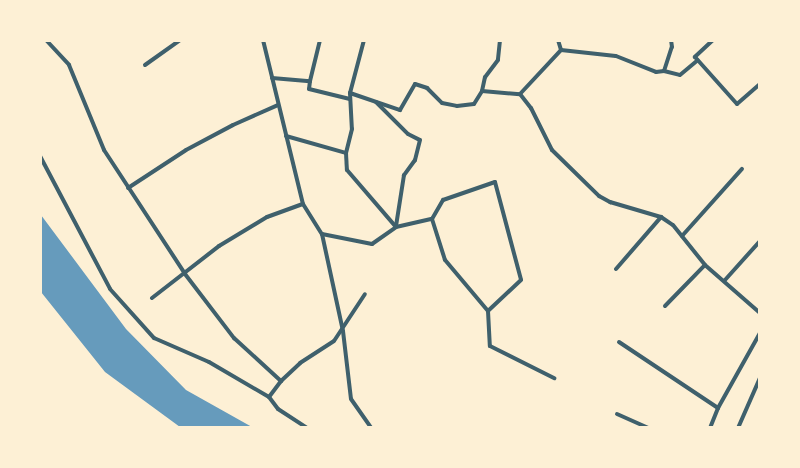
<!DOCTYPE html>
<style>
body{margin:0}
#map{position:relative;width:800px;height:468px;overflow:hidden;background:#fdf0d5;font-family:Merriweather,serif}
div>[style]{position:absolute}
.water>*{inset:0;background:#669bbc}
.minor>*{height:4px;margin:-2px;padding:0 2px;transform-origin:2px;border-radius:2px;background:#3f606c}
span{translate:-50% -50%;white-space:nowrap;text-align:center;line-height:1.15;-webkit-text-stroke:4.5px #fdf0d5;paint-order:stroke}
.frame{position:absolute;inset:0;border:42px solid #fdf0d5;pointer-events:none}
</style>
<div id="map">
<div class="water">
<div style="clip-path:polygon(41px 215px,126px 329px,186px 390px,252px 427px,180px 427px,105px 372px,41px 292px)"></div>
</div>
<div class="minor">
<div style="left:46px;top:40px;width:34px;rotate:47deg"></div>
<div style="left:69px;top:65px;width:92px;rotate:67.6deg"></div>
<div style="left:104px;top:150px;width:148px;rotate:56.8deg"></div>
<div style="left:185px;top:274px;width:81px;rotate:52.6deg"></div>
<div style="left:234px;top:338px;width:64px;rotate:42.5deg"></div>
<div style="left:281px;top:381px;width:26px;rotate:-43deg"></div>
<div style="left:300px;top:363px;width:40px;rotate:-32.9deg"></div>
<div style="left:334px;top:341px;width:56px;rotate:-56.6deg"></div>
<div style="left:263px;top:40px;width:169px;rotate:76.3deg"></div>
<div style="left:303px;top:204px;width:36px;rotate:58deg"></div>
<div style="left:322px;top:234px;width:99px;rotate:77.8deg"></div>
<div style="left:343px;top:331px;width:68px;rotate:83.3deg"></div>
<div style="left:351px;top:399px;width:35px;rotate:55deg"></div>
<div style="left:364px;top:40px;width:55px;rotate:104.8deg"></div>
<div style="left:350px;top:93px;width:36px;rotate:87deg"></div>
<div style="left:352px;top:129px;width:25px;rotate:104deg"></div>
<div style="left:346px;top:153px;width:17px;rotate:87deg"></div>
<div style="left:347px;top:170px;width:75px;rotate:49.3deg"></div>
<div style="left:500px;top:40px;width:20px;rotate:96deg"></div>
<div style="left:498px;top:60px;width:21px;rotate:127deg"></div>
<div style="left:485px;top:77px;width:14px;rotate:102deg"></div>
<div style="left:482px;top:91px;width:38px;rotate:5deg"></div>
<div style="left:520px;top:94px;width:18px;rotate:52deg"></div>
<div style="left:531px;top:108px;width:47px;rotate:63.4deg"></div>
<div style="left:552px;top:150px;width:66px;rotate:44.4deg"></div>
<div style="left:599px;top:196px;width:13px;rotate:29deg"></div>
<div style="left:610px;top:202px;width:53px;rotate:16.4deg"></div>
<div style="left:661px;top:217px;width:14px;rotate:34deg"></div>
<div style="left:673px;top:225px;width:51px;rotate:51.3deg"></div>
<div style="left:705px;top:265px;width:73px;rotate:41.1deg"></div>
<div style="left:558px;top:40px;width:10px;rotate:73deg"></div>
<div style="left:713px;top:40px;width:25px;rotate:137deg"></div>
<div style="left:695px;top:57px;width:63px;rotate:48.2deg"></div>
<div style="left:737px;top:104px;width:30px;rotate:-41deg"></div>
<div style="left:145px;top:65px;width:43px;rotate:-35.5deg"></div>
<div style="left:664px;top:71px;width:25px;rotate:-72deg"></div>
<div style="left:672px;top:47px;width:7px;rotate:-98deg"></div>
<div style="left:272px;top:78px;width:38px;rotate:5deg"></div>
<div style="left:310px;top:81px;width:42px;rotate:-76.3deg"></div>
<div style="left:310px;top:81px;width:8px;rotate:97deg"></div>
<div style="left:309px;top:89px;width:42px;rotate:13.7deg"></div>
<div style="left:350px;top:93px;width:53px;rotate:18.8deg"></div>
<div style="left:400px;top:110px;width:30px;rotate:-60deg"></div>
<div style="left:415px;top:84px;width:13px;rotate:18deg"></div>
<div style="left:427px;top:88px;width:21px;rotate:45deg"></div>
<div style="left:442px;top:103px;width:15px;rotate:11deg"></div>
<div style="left:457px;top:106px;width:17px;rotate:-7deg"></div>
<div style="left:474px;top:104px;width:15px;rotate:-58deg"></div>
<div style="left:520px;top:94px;width:60px;rotate:-47deg"></div>
<div style="left:561px;top:50px;width:55px;rotate:6.2deg"></div>
<div style="left:616px;top:56px;width:43px;rotate:21.8deg"></div>
<div style="left:656px;top:72px;width:8px;rotate:-7deg"></div>
<div style="left:664px;top:71px;width:16px;rotate:14deg"></div>
<div style="left:680px;top:75px;width:23px;rotate:-40deg"></div>
<div style="left:376px;top:102px;width:45px;rotate:45deg"></div>
<div style="left:408px;top:134px;width:13px;rotate:27deg"></div>
<div style="left:420px;top:140px;width:21px;rotate:104deg"></div>
<div style="left:415px;top:160px;width:19px;rotate:126deg"></div>
<div style="left:404px;top:175px;width:52px;rotate:98.9deg"></div>
<div style="left:286px;top:136px;width:62px;rotate:15.8deg"></div>
<div style="left:40px;top:156px;width:150px;rotate:62.2deg"></div>
<div style="left:110px;top:289px;width:66px;rotate:48.1deg"></div>
<div style="left:154px;top:338px;width:60px;rotate:23.6deg"></div>
<div style="left:209px;top:362px;width:69px;rotate:30.3deg"></div>
<div style="left:269px;top:397px;width:15px;rotate:53deg"></div>
<div style="left:278px;top:409px;width:35px;rotate:33deg"></div>
<div style="left:128px;top:188px;width:69px;rotate:-33.2deg"></div>
<div style="left:186px;top:150px;width:53px;rotate:-28deg"></div>
<div style="left:233px;top:125px;width:49px;rotate:-24deg"></div>
<div style="left:322px;top:234px;width:51px;rotate:11.3deg"></div>
<div style="left:372px;top:244px;width:29px;rotate:-35deg"></div>
<div style="left:396px;top:227px;width:37px;rotate:-13deg"></div>
<div style="left:432px;top:219px;width:22px;rotate:-60deg"></div>
<div style="left:443px;top:200px;width:55px;rotate:-19.1deg"></div>
<div style="left:495px;top:182px;width:101px;rotate:75.1deg"></div>
<div style="left:521px;top:280px;width:45px;rotate:136.8deg"></div>
<div style="left:488px;top:311px;width:67px;rotate:-130.1deg"></div>
<div style="left:445px;top:260px;width:43px;rotate:-107.6deg"></div>
<div style="left:682px;top:236px;width:90px;rotate:-48.2deg"></div>
<div style="left:616px;top:269px;width:69px;rotate:-49.1deg"></div>
<div style="left:725px;top:280px;width:52px;rotate:-48.1deg"></div>
<div style="left:152px;top:298px;width:85px;rotate:-37.8deg"></div>
<div style="left:219px;top:246px;width:56px;rotate:-31.1deg"></div>
<div style="left:267px;top:217px;width:38px;rotate:-20deg"></div>
<div style="left:665px;top:306px;width:57px;rotate:-45.7deg"></div>
<div style="left:488px;top:311px;width:35px;rotate:87deg"></div>
<div style="left:490px;top:346px;width:72px;rotate:26.6deg"></div>
<div style="left:619px;top:342px;width:119px;rotate:33.7deg"></div>
<div style="left:269px;top:397px;width:20px;rotate:-53deg"></div>
<div style="left:617px;top:414px;width:35px;rotate:24deg"></div>
<div style="left:710px;top:428px;width:22px;rotate:-68deg"></div>
<div style="left:718px;top:408px;width:86px;rotate:-60.8deg"></div>
<div style="left:738px;top:428px;width:55px;rotate:-66.3deg"></div>
</div>
<div class="frame"></div>
</div>
